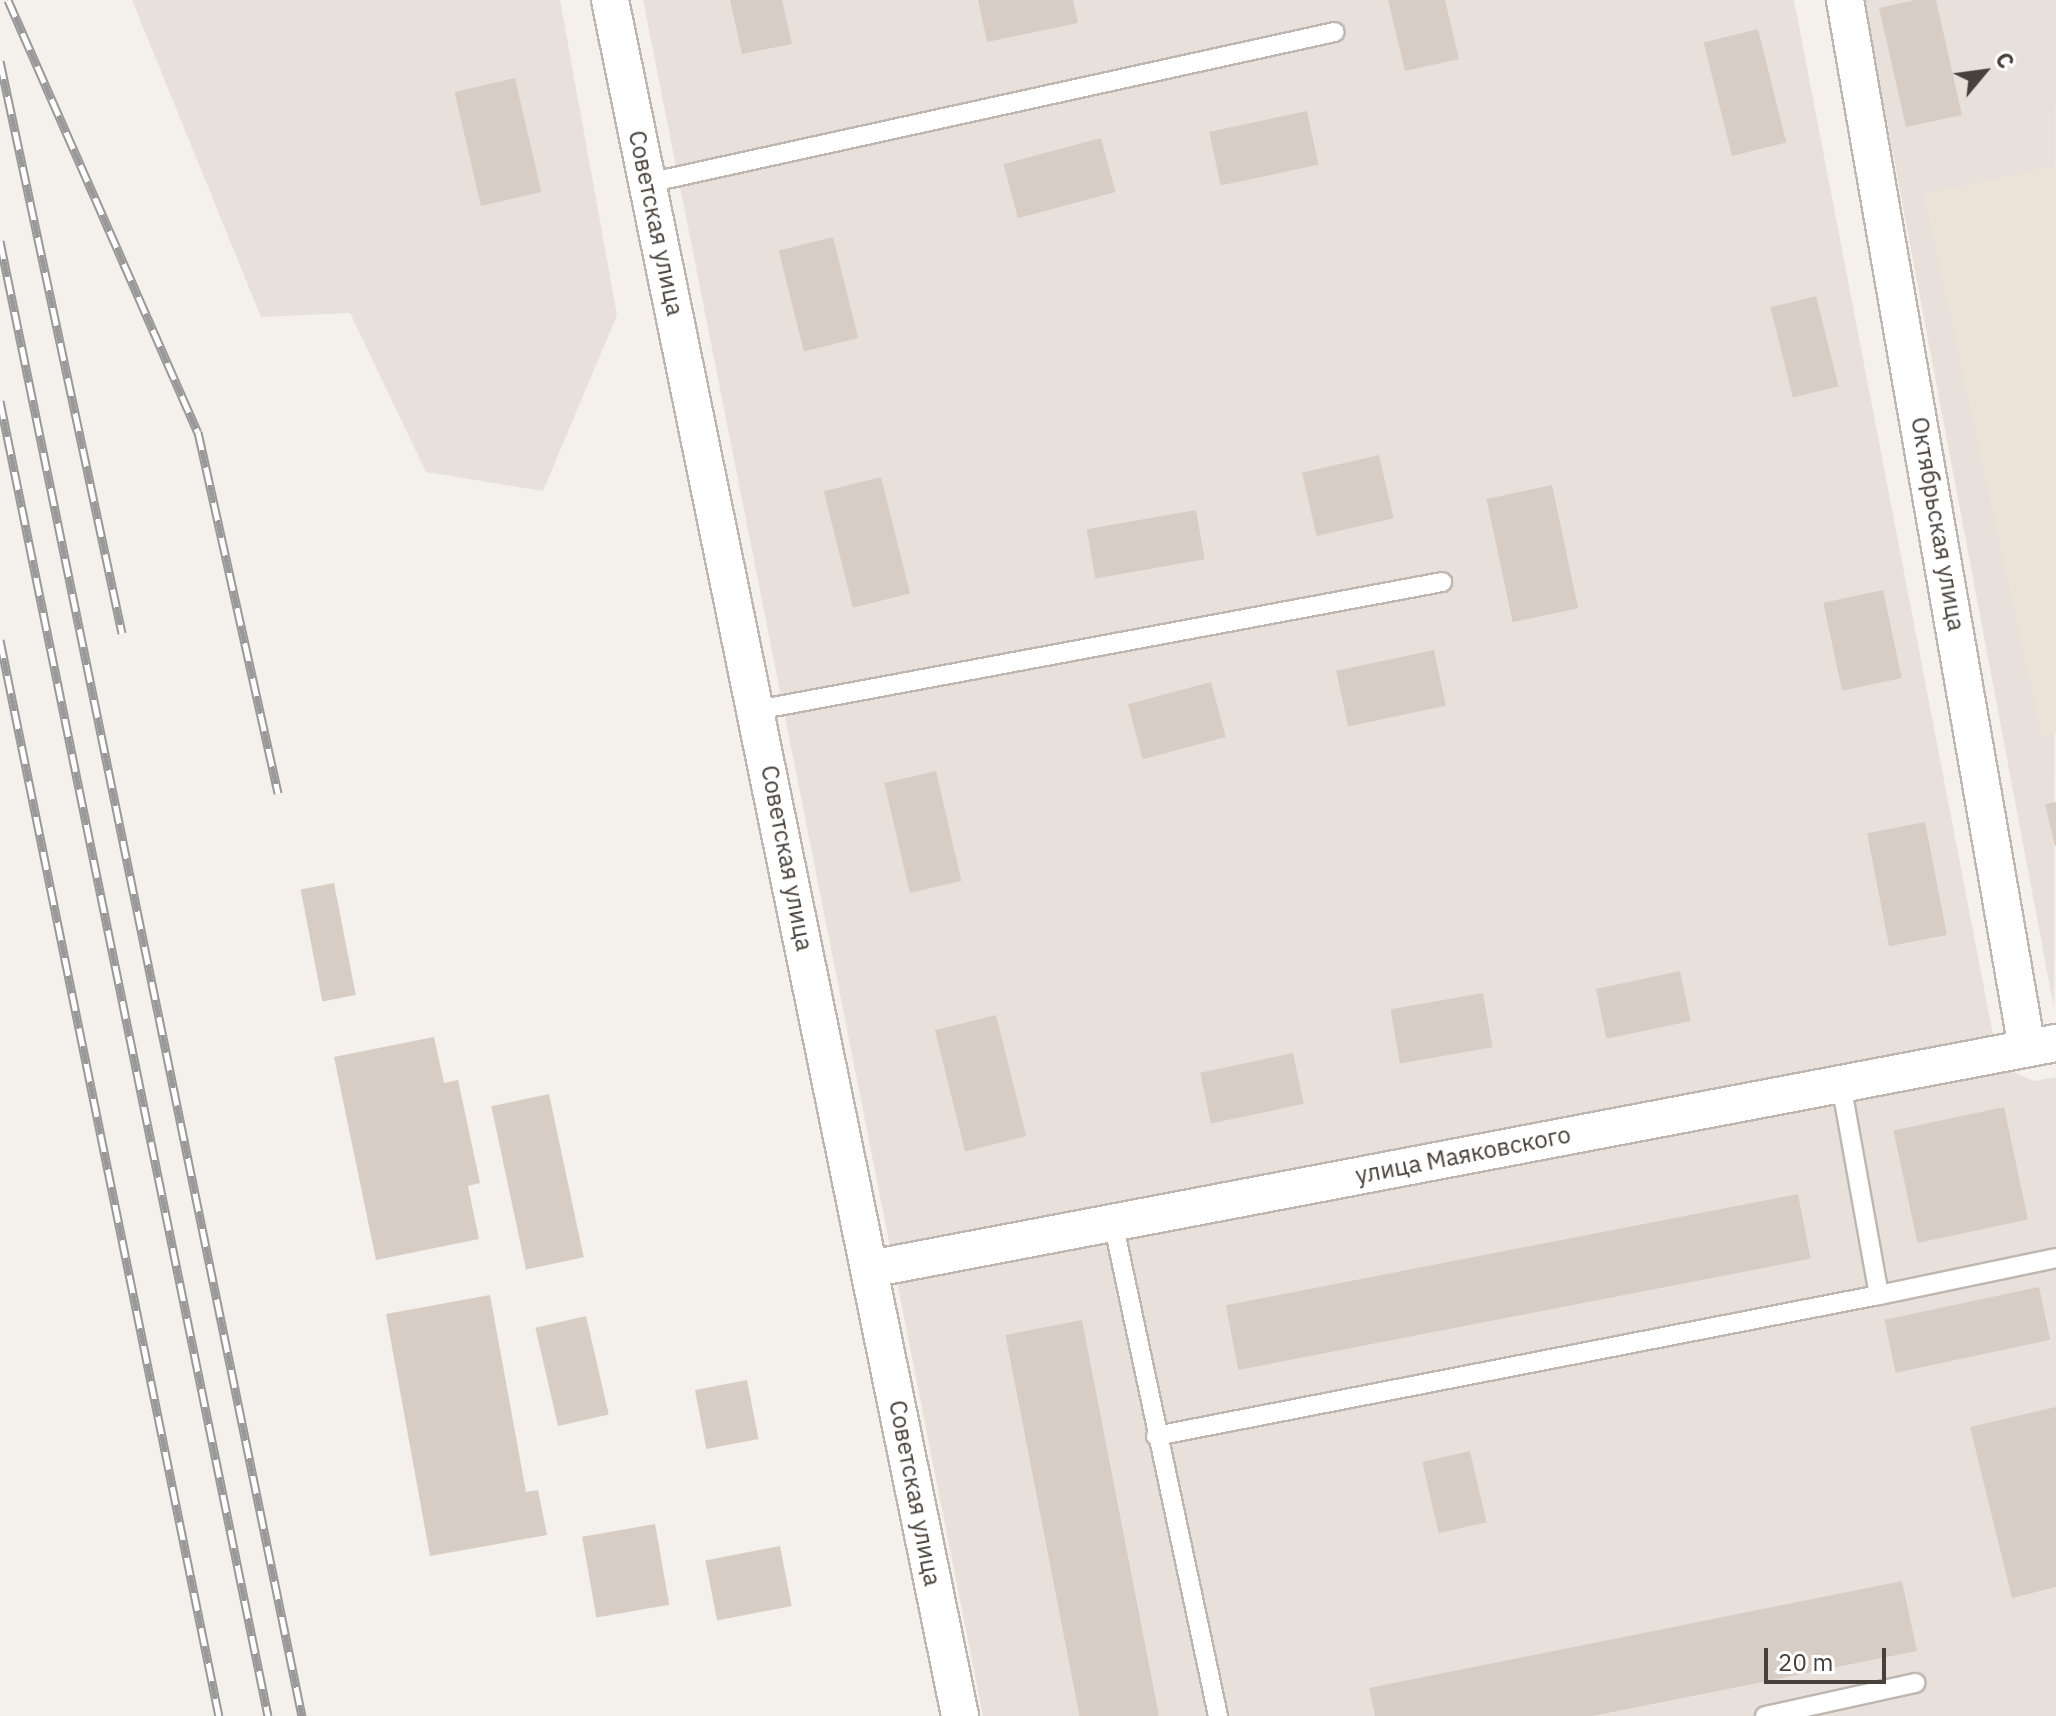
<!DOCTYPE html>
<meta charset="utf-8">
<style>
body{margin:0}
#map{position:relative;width:2056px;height:1716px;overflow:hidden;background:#f4f0ec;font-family:"IBM Plex Sans",sans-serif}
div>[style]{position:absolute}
.residential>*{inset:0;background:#e8e1db}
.education>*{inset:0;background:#ece3d8}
.building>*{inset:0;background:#d8cdc5;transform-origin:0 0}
.roads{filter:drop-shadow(2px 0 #bfb7af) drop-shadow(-2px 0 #bfb7af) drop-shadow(0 2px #bfb7af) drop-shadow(0 -2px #bfb7af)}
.lane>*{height:18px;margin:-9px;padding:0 9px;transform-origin:9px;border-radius:9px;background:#fff}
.street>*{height:36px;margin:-18px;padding:0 18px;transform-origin:18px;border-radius:18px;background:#fff}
.rail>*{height:9px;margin-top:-4.5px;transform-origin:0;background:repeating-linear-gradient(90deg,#fff 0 18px,#999 0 36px);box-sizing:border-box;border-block:2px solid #999}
span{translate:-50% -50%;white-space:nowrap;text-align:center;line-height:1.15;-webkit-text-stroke:6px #fff;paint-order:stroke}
.street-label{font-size:24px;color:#48403a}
.north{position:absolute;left:1944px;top:32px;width:80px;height:80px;-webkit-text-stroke:6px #fff;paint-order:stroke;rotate:61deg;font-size:22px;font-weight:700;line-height:32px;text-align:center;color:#48403a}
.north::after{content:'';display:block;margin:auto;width:28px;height:36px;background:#48403a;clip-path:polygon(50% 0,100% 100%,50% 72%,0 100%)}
.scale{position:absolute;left:1764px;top:1648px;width:122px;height:36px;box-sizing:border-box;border:4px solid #48403a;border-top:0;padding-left:10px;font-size:24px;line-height:28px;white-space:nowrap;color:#48403a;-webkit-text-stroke:6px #fff;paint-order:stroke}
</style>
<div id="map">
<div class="residential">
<div style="clip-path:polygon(132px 0,560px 0,617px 315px,543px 491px,426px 472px,350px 313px,261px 317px)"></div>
<div style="clip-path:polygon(643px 0,1794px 0,1999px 1066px,2034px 1081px,2056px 1077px,2056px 1716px,983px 1716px)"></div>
<div style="clip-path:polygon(1864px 0,2056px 0,2054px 1008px)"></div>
</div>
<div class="education">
<div style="clip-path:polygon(2056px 166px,2056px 734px,2042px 737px,1924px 194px)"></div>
</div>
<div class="building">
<div style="clip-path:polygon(730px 0,782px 0,792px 44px,742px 54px)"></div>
<div style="clip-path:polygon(978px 0,1073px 0,1078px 23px,987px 42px)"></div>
<div style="clip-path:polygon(1388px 0,1445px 0,1459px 59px,1405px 71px)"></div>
<div style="clip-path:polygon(1915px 0,1936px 0,1962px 115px,1906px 127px,1879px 8px)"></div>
<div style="left:1758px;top:29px;width:117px;height:56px;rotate:76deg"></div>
<div style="left:515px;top:78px;width:117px;height:62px;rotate:77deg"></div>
<div style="left:1307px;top:111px;width:55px;height:100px;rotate:78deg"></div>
<div style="left:1101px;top:138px;width:56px;height:101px;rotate:75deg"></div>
<div style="left:833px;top:237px;width:104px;height:56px;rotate:76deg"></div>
<div style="left:1816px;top:296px;width:93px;height:47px;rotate:76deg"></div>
<div style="left:1379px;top:455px;width:65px;height:79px;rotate:77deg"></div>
<div style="left:881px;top:477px;width:120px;height:59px;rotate:76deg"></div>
<div style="left:1552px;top:485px;width:126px;height:67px;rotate:78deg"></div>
<div style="left:1196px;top:510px;width:50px;height:111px;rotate:80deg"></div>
<div style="left:1883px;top:590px;width:90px;height:61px;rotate:78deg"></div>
<div style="left:1434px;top:650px;width:57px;height:100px;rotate:78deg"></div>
<div style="left:1211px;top:682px;width:57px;height:86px;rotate:75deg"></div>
<div style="left:936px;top:771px;width:113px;height:53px;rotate:77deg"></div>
<div style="clip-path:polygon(2056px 802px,2056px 846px,2055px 846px,2045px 804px)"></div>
<div style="left:1925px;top:822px;width:115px;height:59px;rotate:79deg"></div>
<div style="left:334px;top:883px;width:114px;height:34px;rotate:79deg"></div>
<div style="left:1680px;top:971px;width:51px;height:86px;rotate:78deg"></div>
<div style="left:1483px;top:993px;width:55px;height:94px;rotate:80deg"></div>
<div style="left:996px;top:1015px;width:125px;height:63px;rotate:76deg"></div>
<div style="clip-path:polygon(434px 1037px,444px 1083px,458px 1080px,480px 1183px,468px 1186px,479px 1239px,376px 1260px,334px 1057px)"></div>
<div style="left:1293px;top:1053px;width:52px;height:95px;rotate:78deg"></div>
<div style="left:549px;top:1094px;width:167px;height:59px;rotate:78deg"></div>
<div style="left:2004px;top:1107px;width:115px;height:113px;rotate:78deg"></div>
<div style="left:1798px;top:1194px;width:66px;height:583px;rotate:79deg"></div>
<div style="left:2039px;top:1287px;width:54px;height:158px;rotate:78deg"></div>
<div style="clip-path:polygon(490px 1295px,526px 1492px,538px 1490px,547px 1535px,430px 1556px,386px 1314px)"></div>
<div style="left:586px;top:1316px;width:101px;height:52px;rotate:77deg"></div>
<div style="left:1082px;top:1320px;width:403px;height:78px;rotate:79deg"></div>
<div style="left:747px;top:1380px;width:60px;height:53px;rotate:79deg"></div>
<div style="clip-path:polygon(2056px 1407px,2056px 1587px,2012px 1598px,1970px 1427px)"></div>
<div style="left:1470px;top:1451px;width:73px;height:49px;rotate:77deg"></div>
<div style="left:655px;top:1524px;width:82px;height:74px;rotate:80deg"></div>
<div style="left:780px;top:1546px;width:61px;height:76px;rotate:79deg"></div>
<div style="clip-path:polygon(1902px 1581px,1917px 1651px,1592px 1716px,1375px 1716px,1369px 1688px)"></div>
</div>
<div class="roads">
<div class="lane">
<div style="left:648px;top:183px;width:703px;rotate:-12.4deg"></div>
<div style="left:757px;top:710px;width:697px;rotate:-10.58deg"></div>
<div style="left:1113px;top:1222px;width:505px;rotate:78deg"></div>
<div style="left:1879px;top:1295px;width:181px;rotate:-11.8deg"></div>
<div style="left:1156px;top:1436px;width:737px;rotate:-11.04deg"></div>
<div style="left:1879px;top:1295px;width:215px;rotate:-100.2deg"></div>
<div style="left:1765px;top:1716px;width:154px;rotate:-12.4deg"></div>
</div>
<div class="street">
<div style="left:610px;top:0;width:1751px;rotate:78.47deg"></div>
<div style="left:1845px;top:0;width:1064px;rotate:80.15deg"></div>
<div style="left:870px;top:1269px;width:1207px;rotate:-10.79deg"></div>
</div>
</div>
<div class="rail">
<div style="left:8px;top:0;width:472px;rotate:66.3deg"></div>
<div style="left:198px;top:432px;width:370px;rotate:77.5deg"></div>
<div style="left:0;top:61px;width:585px;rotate:77.96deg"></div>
<div style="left:0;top:241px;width:1506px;rotate:78.43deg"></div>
<div style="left:0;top:401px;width:1342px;rotate:78.48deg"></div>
<div style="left:0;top:640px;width:1098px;rotate:78.5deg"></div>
</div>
<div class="street-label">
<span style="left:656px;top:223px;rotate:78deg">Советская улица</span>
<span style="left:1938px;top:524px;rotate:80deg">Октябрьская улица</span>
<span style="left:787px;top:858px;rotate:79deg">Советская улица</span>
<span style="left:1463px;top:1155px;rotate:-11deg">улица Маяковского</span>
<span style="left:915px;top:1493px;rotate:79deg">Советская улица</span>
</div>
<div class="north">С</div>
<div class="scale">20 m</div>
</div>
